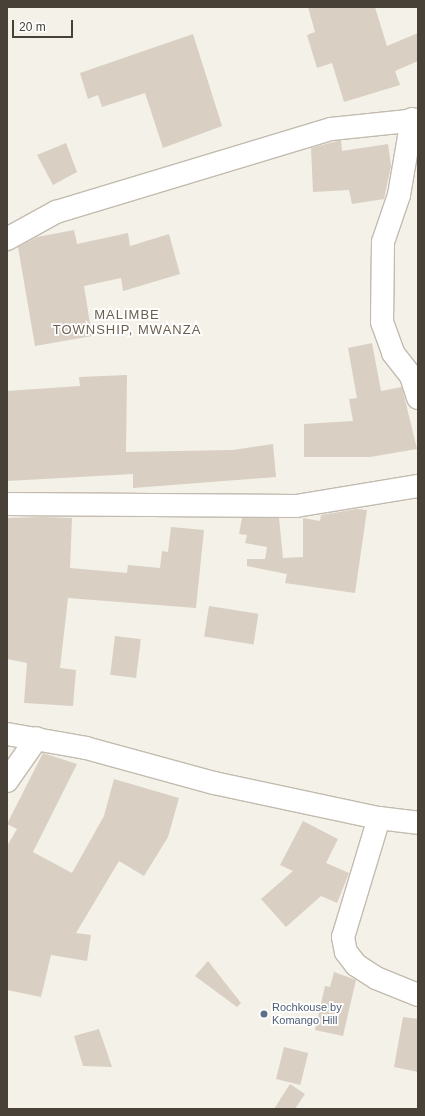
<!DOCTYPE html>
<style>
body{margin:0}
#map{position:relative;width:425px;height:1116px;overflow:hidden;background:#f4f1e9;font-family:Helvetica,sans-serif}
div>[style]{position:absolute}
.building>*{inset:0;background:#d9cfc2;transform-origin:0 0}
.roads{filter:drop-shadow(1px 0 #c3bbaf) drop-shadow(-1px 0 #c3bbaf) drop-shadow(0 1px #c3bbaf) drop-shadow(0 -1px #c3bbaf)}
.street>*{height:22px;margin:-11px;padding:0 11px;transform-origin:11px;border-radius:11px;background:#fff}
.dots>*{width:11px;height:11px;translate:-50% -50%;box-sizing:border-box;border:2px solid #fff;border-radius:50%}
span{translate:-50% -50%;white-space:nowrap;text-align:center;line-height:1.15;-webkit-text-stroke:3.5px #fff;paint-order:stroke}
.service-label{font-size:11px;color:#4e5e75}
.left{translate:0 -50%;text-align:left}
.quarter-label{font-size:13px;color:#6b5f4f;letter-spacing:1px}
.frame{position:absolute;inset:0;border:8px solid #484138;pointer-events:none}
.scale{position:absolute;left:12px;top:20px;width:61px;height:18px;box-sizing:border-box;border:2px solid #484138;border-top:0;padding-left:5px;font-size:12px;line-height:14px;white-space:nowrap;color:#484138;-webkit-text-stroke:3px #fff;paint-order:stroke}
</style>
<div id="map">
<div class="building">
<div style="clip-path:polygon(308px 7px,375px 7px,387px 46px,418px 33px,418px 61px,395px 71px,400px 85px,344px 102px,332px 63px,317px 68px,307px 35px,315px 32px)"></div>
<div style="clip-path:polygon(193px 34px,222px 126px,163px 148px,145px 93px,102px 107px,98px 95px,88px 99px,80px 73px)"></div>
<div style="clip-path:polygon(341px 140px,342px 151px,388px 144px,391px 166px,384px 199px,352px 204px,349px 190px,313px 192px,311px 148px)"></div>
<div style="clip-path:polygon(66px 143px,77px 172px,53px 185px,37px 155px)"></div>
<div style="clip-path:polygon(74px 230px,77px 244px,128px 233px,130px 246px,169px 234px,180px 274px,123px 291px,121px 278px,84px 286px,92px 336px,35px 346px,18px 247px,37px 237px)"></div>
<div style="clip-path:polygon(372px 343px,381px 391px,402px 387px,417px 449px,370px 457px,304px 457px,304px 424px,353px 421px,349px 399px,357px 398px,348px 348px)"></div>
<div style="clip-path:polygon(127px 375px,126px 452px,233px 450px,273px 444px,276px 477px,133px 488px,133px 474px,7px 481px,7px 391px,80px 386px,79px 377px)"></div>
<div style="clip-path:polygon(357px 509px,367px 510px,355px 593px,285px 583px,287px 574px,247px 566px,247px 559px,265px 559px,267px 547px,245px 543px,247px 535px,239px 534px,242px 518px,279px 518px,283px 558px,303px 557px,303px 518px,320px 521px,321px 515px)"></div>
<div style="clip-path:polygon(41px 517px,72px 518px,70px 568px,127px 573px,128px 565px,160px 568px,162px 551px,168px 552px,171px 527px,204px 530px,196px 608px,68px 598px,60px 668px,76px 670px,73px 706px,24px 703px,27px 663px,7px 659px,7px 518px)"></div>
<div style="left:209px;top:606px;width:50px;height:31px;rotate:9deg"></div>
<div style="left:115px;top:636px;width:26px;height:39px;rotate:7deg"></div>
<div style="clip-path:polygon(43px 753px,77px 764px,33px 852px,72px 873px,104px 816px,114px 779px,179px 798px,168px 837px,144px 876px,119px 861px,76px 933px,91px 935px,87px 961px,51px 955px,41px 997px,7px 990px,7px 846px,17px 829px,7px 824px)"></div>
<div style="clip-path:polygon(303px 821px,338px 839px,326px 863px,349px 873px,337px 903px,321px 896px,286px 927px,261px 899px,293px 871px,280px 865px)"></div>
<div style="clip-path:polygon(208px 961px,241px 1003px,237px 1007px,195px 976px)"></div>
<div style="clip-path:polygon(334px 972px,356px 980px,343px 1036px,315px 1030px,325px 986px,330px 987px)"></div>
<div style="clip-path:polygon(403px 1017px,418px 1019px,418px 1072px,394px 1067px)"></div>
<div style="clip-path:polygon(99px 1029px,112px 1067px,83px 1066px,74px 1036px)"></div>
<div style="left:284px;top:1047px;width:25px;height:33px;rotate:14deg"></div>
<div style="clip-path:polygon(290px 1084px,305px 1094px,295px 1109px,274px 1109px)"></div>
</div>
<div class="roads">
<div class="street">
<div style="left:412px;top:119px;width:77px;rotate:99.7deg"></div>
<div style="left:399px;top:195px;width:50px;rotate:108.8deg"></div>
<div style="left:383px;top:242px;width:80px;rotate:90.7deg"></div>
<div style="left:382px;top:322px;width:33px;rotate:70deg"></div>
<div style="left:393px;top:353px;width:29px;rotate:52deg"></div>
<div style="left:411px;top:376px;width:23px;rotate:72deg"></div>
<div style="left:7px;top:239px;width:56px;rotate:-28.9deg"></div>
<div style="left:56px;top:212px;width:287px;rotate:-16.8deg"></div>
<div style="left:331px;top:129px;width:87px;rotate:-5.9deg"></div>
<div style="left:7px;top:504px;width:289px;rotate:0.4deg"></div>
<div style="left:296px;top:506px;width:124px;rotate:-9.3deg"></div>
<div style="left:7px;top:734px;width:80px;rotate:10deg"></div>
<div style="left:86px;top:748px;width:133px;rotate:15.3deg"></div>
<div style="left:214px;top:783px;width:169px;rotate:12deg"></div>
<div style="left:379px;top:818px;width:39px;rotate:7deg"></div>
<div style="left:7px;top:781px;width:52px;rotate:-55.1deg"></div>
<div style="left:379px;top:818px;width:124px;rotate:106.8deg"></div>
<div style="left:343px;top:937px;width:15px;rotate:79deg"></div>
<div style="left:346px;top:952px;width:16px;rotate:52deg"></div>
<div style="left:356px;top:965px;width:24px;rotate:33deg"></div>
<div style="left:376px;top:978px;width:45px;rotate:22deg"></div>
</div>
</div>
<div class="dots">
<div style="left:264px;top:1014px;background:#5c6f8a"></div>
</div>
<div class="service-label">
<span class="left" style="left:272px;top:1014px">Rochkouse by<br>Komango Hill</span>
</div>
<div class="quarter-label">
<span style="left:127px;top:323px">MALIMBE<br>TOWNSHIP, MWANZA</span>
</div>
<div class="frame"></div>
<div class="scale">20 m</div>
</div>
